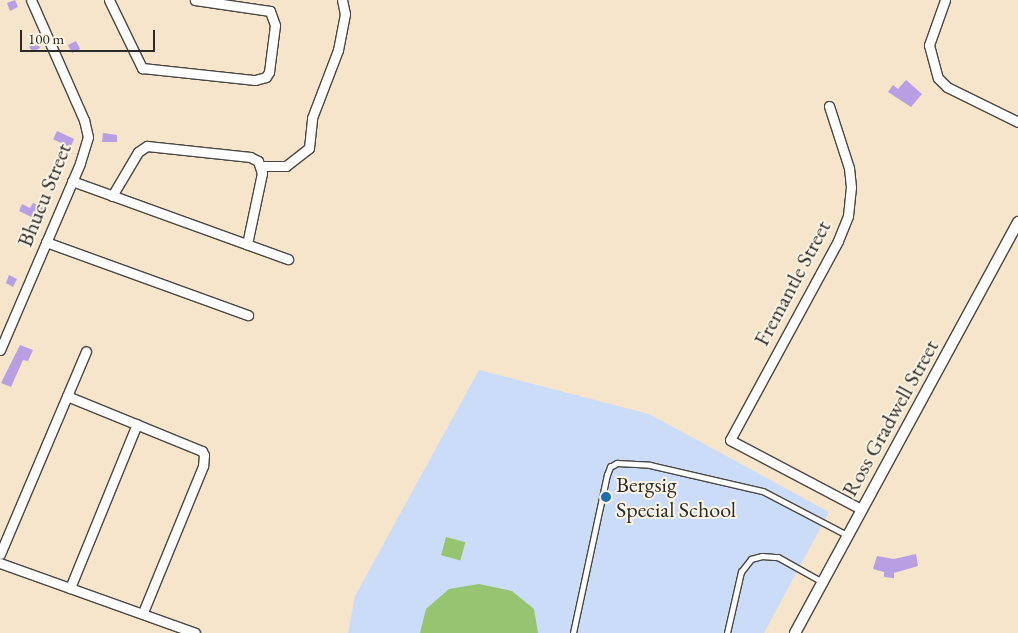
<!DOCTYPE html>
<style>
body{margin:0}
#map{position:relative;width:1018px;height:633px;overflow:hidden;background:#f6e4cb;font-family:"EB Garamond",serif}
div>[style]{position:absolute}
.built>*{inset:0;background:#cbdcf9}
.green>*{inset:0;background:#97c471;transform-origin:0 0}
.building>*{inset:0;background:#b89ee3;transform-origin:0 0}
.roads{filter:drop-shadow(1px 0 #494743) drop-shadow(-1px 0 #494743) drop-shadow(0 1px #494743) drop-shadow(0 -1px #494743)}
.service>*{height:4.5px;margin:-2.25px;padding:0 2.25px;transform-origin:2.25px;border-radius:2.25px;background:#fff}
.minor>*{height:9px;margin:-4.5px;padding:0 4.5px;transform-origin:4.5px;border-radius:4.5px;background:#fff}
.tertiary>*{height:10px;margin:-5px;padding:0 5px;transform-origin:5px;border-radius:5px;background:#fff}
.dots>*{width:14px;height:14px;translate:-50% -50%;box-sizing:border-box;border:2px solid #fcf5e5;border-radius:50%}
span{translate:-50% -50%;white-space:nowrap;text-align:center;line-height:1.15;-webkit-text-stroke:4px #fcf5e5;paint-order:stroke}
.street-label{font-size:22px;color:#2b2b2b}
.poi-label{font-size:22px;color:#2b2b2b}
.left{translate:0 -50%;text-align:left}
.scale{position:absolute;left:20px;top:30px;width:135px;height:22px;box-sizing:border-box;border:2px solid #2b2b2b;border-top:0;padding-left:6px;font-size:15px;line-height:18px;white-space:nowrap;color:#2b2b2b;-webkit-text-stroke:4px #fcf5e5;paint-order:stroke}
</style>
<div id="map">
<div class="built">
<div style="clip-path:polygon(479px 370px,649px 414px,829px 512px,764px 633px,348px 633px,355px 596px)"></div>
</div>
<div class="green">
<div style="left:446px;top:537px;width:20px;height:19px;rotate:15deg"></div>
<div style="clip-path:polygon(479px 584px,512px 591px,534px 609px,538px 633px,420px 633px,426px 609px,449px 589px)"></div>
</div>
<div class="building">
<div style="clip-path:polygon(15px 0,18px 7px,10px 11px,7px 3px)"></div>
<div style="left:36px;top:40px;width:9px;height:9px;rotate:63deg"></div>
<div style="left:76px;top:41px;width:9px;height:9px;rotate:63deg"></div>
<div style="clip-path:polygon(906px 80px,922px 94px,911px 107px,888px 92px,893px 85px,898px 89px)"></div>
<div style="left:57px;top:131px;width:19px;height:9px;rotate:25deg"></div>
<div style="clip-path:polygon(103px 133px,117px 135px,117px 142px,102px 142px)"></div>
<div style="clip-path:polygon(33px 203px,46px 209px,40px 221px,19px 211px,22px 204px,30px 208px)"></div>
<div style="clip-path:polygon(9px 275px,17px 279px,13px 287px,6px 283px)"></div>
<div style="clip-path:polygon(20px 345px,33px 350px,28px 361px,23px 360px,11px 387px,1px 383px)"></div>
<div style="clip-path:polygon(916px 554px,918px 566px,894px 573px,894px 578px,884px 577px,884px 572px,873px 569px,877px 556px,894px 559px)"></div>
</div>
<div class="roads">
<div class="service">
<div style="left:573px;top:633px;width:162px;rotate:-77.9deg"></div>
<div style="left:607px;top:475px;width:9px;rotate:-69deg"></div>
<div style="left:610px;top:467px;width:8px;rotate:-30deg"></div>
<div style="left:617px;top:463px;width:33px;rotate:3deg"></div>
<div style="left:650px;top:465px;width:116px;rotate:13deg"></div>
<div style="left:763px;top:491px;width:95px;rotate:27.6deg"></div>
<div style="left:727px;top:633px;width:63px;rotate:-77.1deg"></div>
<div style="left:741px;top:572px;width:16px;rotate:-52deg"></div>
<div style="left:751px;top:559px;width:11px;rotate:-15deg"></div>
<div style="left:762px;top:556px;width:16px;rotate:4deg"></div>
<div style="left:778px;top:557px;width:49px;rotate:29.2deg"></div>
</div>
<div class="minor">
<div style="left:109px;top:0;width:76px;rotate:64.1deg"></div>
<div style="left:142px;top:68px;width:114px;rotate:6.1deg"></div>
<div style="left:255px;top:80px;width:11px;rotate:-15deg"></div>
<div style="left:266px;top:77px;width:6px;rotate:-59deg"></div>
<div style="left:269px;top:72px;width:47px;rotate:-82.7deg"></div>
<div style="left:275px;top:25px;width:15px;rotate:-110deg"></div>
<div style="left:270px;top:11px;width:76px;rotate:-171.7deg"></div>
<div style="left:945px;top:0;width:48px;rotate:109.6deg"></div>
<div style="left:929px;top:45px;width:34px;rotate:75deg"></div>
<div style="left:938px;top:78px;width:13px;rotate:45deg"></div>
<div style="left:947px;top:87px;width:79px;rotate:26.2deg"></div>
<div style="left:829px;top:106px;width:65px;rotate:72.1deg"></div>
<div style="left:849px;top:168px;width:19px;rotate:84deg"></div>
<div style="left:851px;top:187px;width:29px;rotate:96deg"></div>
<div style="left:848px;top:216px;width:27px;rotate:112deg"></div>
<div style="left:838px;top:241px;width:226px;rotate:118.5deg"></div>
<div style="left:730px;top:440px;width:148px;rotate:27.8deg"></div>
<div style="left:261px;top:166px;width:25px"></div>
<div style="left:286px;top:166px;width:29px;rotate:-38deg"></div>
<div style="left:309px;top:148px;width:30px;rotate:-84deg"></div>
<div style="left:312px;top:118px;width:73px;rotate:-69.1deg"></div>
<div style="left:338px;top:50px;width:37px;rotate:-79deg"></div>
<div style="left:345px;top:14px;width:14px;rotate:-102deg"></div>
<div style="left:72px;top:181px;width:230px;rotate:19.9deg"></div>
<div style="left:112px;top:196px;width:51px;rotate:-59.4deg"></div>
<div style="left:138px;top:152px;width:11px;rotate:-34deg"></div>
<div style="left:147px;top:146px;width:104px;rotate:6.1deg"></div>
<div style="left:250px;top:157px;width:9px;rotate:27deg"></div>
<div style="left:258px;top:161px;width:13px;rotate:72deg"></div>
<div style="left:262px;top:173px;width:73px;rotate:101.9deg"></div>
<div style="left:46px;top:242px;width:215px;rotate:19.9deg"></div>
<div style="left:0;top:350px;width:203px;rotate:-66.8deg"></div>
<div style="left:80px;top:163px;width:27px;rotate:-73deg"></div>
<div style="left:88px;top:137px;width:17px;rotate:-103deg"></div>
<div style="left:84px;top:120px;width:131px;rotate:-113.8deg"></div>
<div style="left:67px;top:396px;width:146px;rotate:22.2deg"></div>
<div style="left:202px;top:451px;width:4px;rotate:63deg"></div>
<div style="left:204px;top:455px;width:11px;rotate:95deg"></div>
<div style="left:203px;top:466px;width:158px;rotate:112.3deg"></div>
<div style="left:0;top:554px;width:220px;rotate:-67deg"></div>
<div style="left:0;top:563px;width:207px;rotate:19.7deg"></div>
<div style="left:70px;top:588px;width:177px;rotate:-67.8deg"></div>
</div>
<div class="tertiary">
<div style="left:795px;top:633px;width:468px;rotate:-61.5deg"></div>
</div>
</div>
<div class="dots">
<div style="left:606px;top:497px;background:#1f6fb2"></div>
</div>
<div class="street-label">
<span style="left:44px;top:195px;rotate:-68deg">Bhucu Street</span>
<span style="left:792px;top:283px;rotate:-62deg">Fremantle Street</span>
<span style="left:890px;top:418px;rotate:-61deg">Ross Gradwell Street</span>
</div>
<div class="poi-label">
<span class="left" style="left:616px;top:497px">Bergsig<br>Special School</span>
</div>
<div class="scale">100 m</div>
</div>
